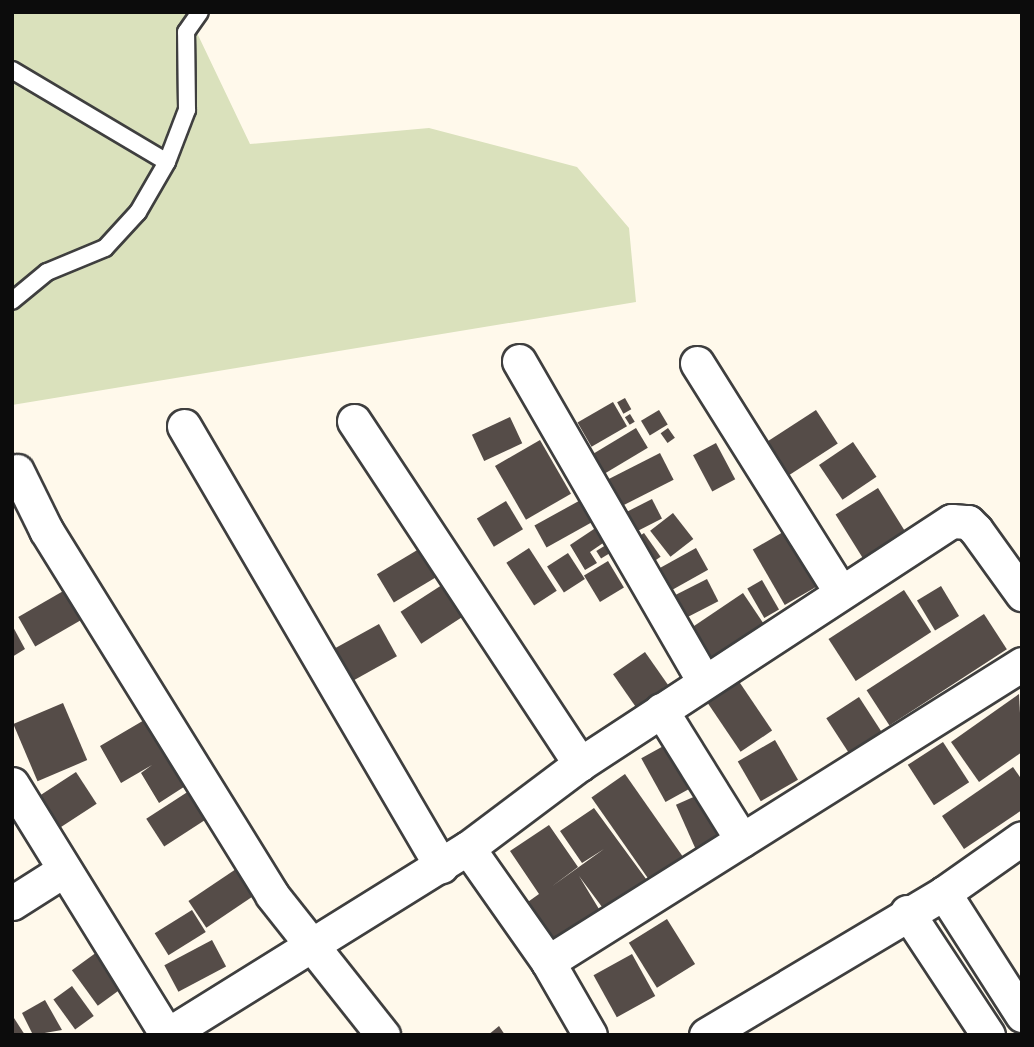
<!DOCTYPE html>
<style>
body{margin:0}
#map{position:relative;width:1034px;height:1047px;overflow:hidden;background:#fff9eb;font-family:Literata,serif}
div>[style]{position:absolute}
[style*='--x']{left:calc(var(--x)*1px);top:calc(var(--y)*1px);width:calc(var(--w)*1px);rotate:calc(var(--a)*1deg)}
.cemetery>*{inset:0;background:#dae1bc}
.building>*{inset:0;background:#554c48;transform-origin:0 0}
.roads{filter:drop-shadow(2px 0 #3f3f3f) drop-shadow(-2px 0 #3f3f3f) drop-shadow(0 2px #3f3f3f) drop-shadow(0 -2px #3f3f3f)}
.service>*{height:16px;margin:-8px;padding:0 8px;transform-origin:8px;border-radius:8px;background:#fff}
.minor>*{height:33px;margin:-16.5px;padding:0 16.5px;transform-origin:16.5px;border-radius:16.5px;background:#fff}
span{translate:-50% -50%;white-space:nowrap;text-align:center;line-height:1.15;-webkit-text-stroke:7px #fff;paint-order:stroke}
.frame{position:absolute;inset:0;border:14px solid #0c0c0c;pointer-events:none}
</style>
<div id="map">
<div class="cemetery">
<i style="clip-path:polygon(12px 12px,187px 12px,250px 144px,429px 128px,577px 167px,629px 228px,636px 302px,12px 405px)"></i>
</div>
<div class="building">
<i style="left:625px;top:398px;width:13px;height:9px;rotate:61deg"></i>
<i style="left:613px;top:402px;width:28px;height:41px;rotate:60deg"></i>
<i style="left:659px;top:410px;width:17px;height:21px;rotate:59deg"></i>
<i style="left:816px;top:410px;width:40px;height:66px;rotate:57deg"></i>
<i style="left:630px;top:414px;width:9px;height:6px;rotate:58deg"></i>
<i style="left:510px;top:417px;width:29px;height:42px;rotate:65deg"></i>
<i style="left:636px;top:428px;width:23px;height:59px;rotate:59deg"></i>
<i style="left:668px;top:428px;width:12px;height:9px;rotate:55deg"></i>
<i style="left:540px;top:440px;width:62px;height:52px;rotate:60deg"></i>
<i style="left:853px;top:442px;width:42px;height:41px;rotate:56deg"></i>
<i style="left:716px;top:443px;width:41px;height:26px;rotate:62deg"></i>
<i style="left:660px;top:453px;width:30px;height:63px;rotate:63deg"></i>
<i style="left:878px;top:488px;width:61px;height:50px;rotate:58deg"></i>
<i style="left:586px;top:497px;width:25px;height:59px;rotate:61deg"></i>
<i style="left:652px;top:499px;width:22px;height:34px;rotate:63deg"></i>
<i style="left:506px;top:501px;width:33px;height:34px;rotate:59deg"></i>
<i style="left:673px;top:513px;width:33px;height:29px;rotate:52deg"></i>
<i style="clip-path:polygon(597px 527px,606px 541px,590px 552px,597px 563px,585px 570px,570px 545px)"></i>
<i style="left:790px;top:528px;width:64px;height:43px;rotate:60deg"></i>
<i style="left:644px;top:533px;width:29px;height:15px;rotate:55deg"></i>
<i style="left:609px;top:543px;width:9px;height:15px;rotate:58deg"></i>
<i style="left:424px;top:546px;width:33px;height:55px;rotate:59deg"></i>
<i style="left:529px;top:548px;width:51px;height:27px;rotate:57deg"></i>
<i style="left:696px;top:548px;width:25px;height:48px;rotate:61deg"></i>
<i style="left:568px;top:553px;width:31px;height:25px;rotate:57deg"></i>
<i style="left:608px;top:561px;width:31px;height:28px;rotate:59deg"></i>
<i style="left:707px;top:579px;width:25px;height:41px;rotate:63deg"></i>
<i style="left:762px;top:580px;width:34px;height:17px;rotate:60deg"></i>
<i style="left:445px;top:583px;width:38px;height:53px;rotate:57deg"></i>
<i style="left:941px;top:586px;width:35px;height:28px;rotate:59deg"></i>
<i style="left:65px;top:590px;width:34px;height:54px;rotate:60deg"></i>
<i style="left:904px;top:590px;width:50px;height:90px;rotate:57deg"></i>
<i style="left:743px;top:593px;width:42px;height:68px;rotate:56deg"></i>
<i style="left:984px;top:614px;width:42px;height:140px;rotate:57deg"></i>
<i style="left:379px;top:624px;width:37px;height:58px;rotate:61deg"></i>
<i style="clip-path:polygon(12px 625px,25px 649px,12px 657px)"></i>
<i style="left:645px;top:652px;width:40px;height:39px;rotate:55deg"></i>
<i style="left:738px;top:680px;width:61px;height:38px;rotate:56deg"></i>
<i style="clip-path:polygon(1019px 694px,1022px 752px,979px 782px,951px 742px)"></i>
<i style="left:859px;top:697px;width:42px;height:39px;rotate:57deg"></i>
<i style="left:63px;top:703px;width:62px;height:54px;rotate:67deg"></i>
<i style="clip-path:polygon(146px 719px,167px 757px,172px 754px,190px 783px,159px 803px,141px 773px,152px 765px,121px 783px,100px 746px)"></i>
<i style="left:678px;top:738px;width:50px;height:42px;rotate:61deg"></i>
<i style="left:775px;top:740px;width:46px;height:43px;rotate:60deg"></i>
<i style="left:943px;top:742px;width:48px;height:42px;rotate:57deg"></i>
<i style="clip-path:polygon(1013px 767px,1022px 780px,1022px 810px,964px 849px,942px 816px)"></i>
<i style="left:76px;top:772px;width:38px;height:43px;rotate:57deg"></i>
<i style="left:625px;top:774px;width:108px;height:41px;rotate:55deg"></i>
<i style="left:189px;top:791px;width:33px;height:51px;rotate:57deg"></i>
<i style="left:707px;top:791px;width:52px;height:34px;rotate:66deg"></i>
<i style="clip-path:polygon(594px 808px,649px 883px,608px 915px,579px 876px,602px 914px,552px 947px,525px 904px,539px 894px,510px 851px,549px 825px,578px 867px,551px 887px,604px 849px,582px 863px,560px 831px)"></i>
<i style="left:239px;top:867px;width:32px;height:61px;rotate:56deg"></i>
<i style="left:192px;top:910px;width:26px;height:44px;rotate:58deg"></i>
<i style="left:667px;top:919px;width:53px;height:45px;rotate:58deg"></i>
<i style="left:212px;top:940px;width:30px;height:54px;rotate:62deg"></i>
<i style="left:97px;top:952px;width:44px;height:31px;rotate:54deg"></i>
<i style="left:632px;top:954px;width:48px;height:44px;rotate:61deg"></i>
<i style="left:72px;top:986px;width:37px;height:23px;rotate:54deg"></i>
<i style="clip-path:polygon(45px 1000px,62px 1030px,33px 1035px,22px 1013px)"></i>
<i style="clip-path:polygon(12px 1015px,25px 1035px,12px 1035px)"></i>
<i style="clip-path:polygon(499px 1026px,505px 1035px,488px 1035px)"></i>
</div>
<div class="roads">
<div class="service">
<i style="--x:12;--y:70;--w:180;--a:30.7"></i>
<i style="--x:167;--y:162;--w:58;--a:120.1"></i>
<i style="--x:138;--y:212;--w:49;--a:132.5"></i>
<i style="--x:105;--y:248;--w:63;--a:157.5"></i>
<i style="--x:47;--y:272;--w:45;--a:140.4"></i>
<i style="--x:167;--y:162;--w:56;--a:-69"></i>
<i style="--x:187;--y:110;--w:78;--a:-90.7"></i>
<i style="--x:186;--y:32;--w:24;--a:-55"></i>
</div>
<div class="minor">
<i style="--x:519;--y:361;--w:370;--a:60"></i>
<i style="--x:697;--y:363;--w:269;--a:57.9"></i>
<i style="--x:354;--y:421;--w:411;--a:56.6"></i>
<i style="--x:184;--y:426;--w:510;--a:59.71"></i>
<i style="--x:17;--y:471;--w:66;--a:63.8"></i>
<i style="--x:46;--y:530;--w:429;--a:58.2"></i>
<i style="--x:272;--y:895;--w:179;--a:51.6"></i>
<i style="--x:661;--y:710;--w:153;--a:58.1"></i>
<i style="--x:12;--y:784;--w:295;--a:58.3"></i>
<i style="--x:468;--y:848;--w:139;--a:54.9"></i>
<i style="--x:548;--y:962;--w:84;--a:60.1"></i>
<i style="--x:944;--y:893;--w:145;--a:57.4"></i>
<i style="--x:12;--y:903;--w:62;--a:-32.4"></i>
<i style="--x:907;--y:912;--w:147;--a:56.6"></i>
<i style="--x:548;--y:962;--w:560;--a:-32.16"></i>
<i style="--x:167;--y:1035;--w:354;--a:-31.9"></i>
<i style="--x:468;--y:848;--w:140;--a:-36.9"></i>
<i style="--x:580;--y:764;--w:444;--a:-33.2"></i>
<i style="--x:952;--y:521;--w:16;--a:4"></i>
<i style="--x:968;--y:522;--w:11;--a:45"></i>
<i style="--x:976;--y:530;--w:79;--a:54.3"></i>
<i style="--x:706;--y:1035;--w:277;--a:-30.8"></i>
<i style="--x:944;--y:893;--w:95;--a:-35.2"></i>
</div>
</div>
<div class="frame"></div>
</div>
